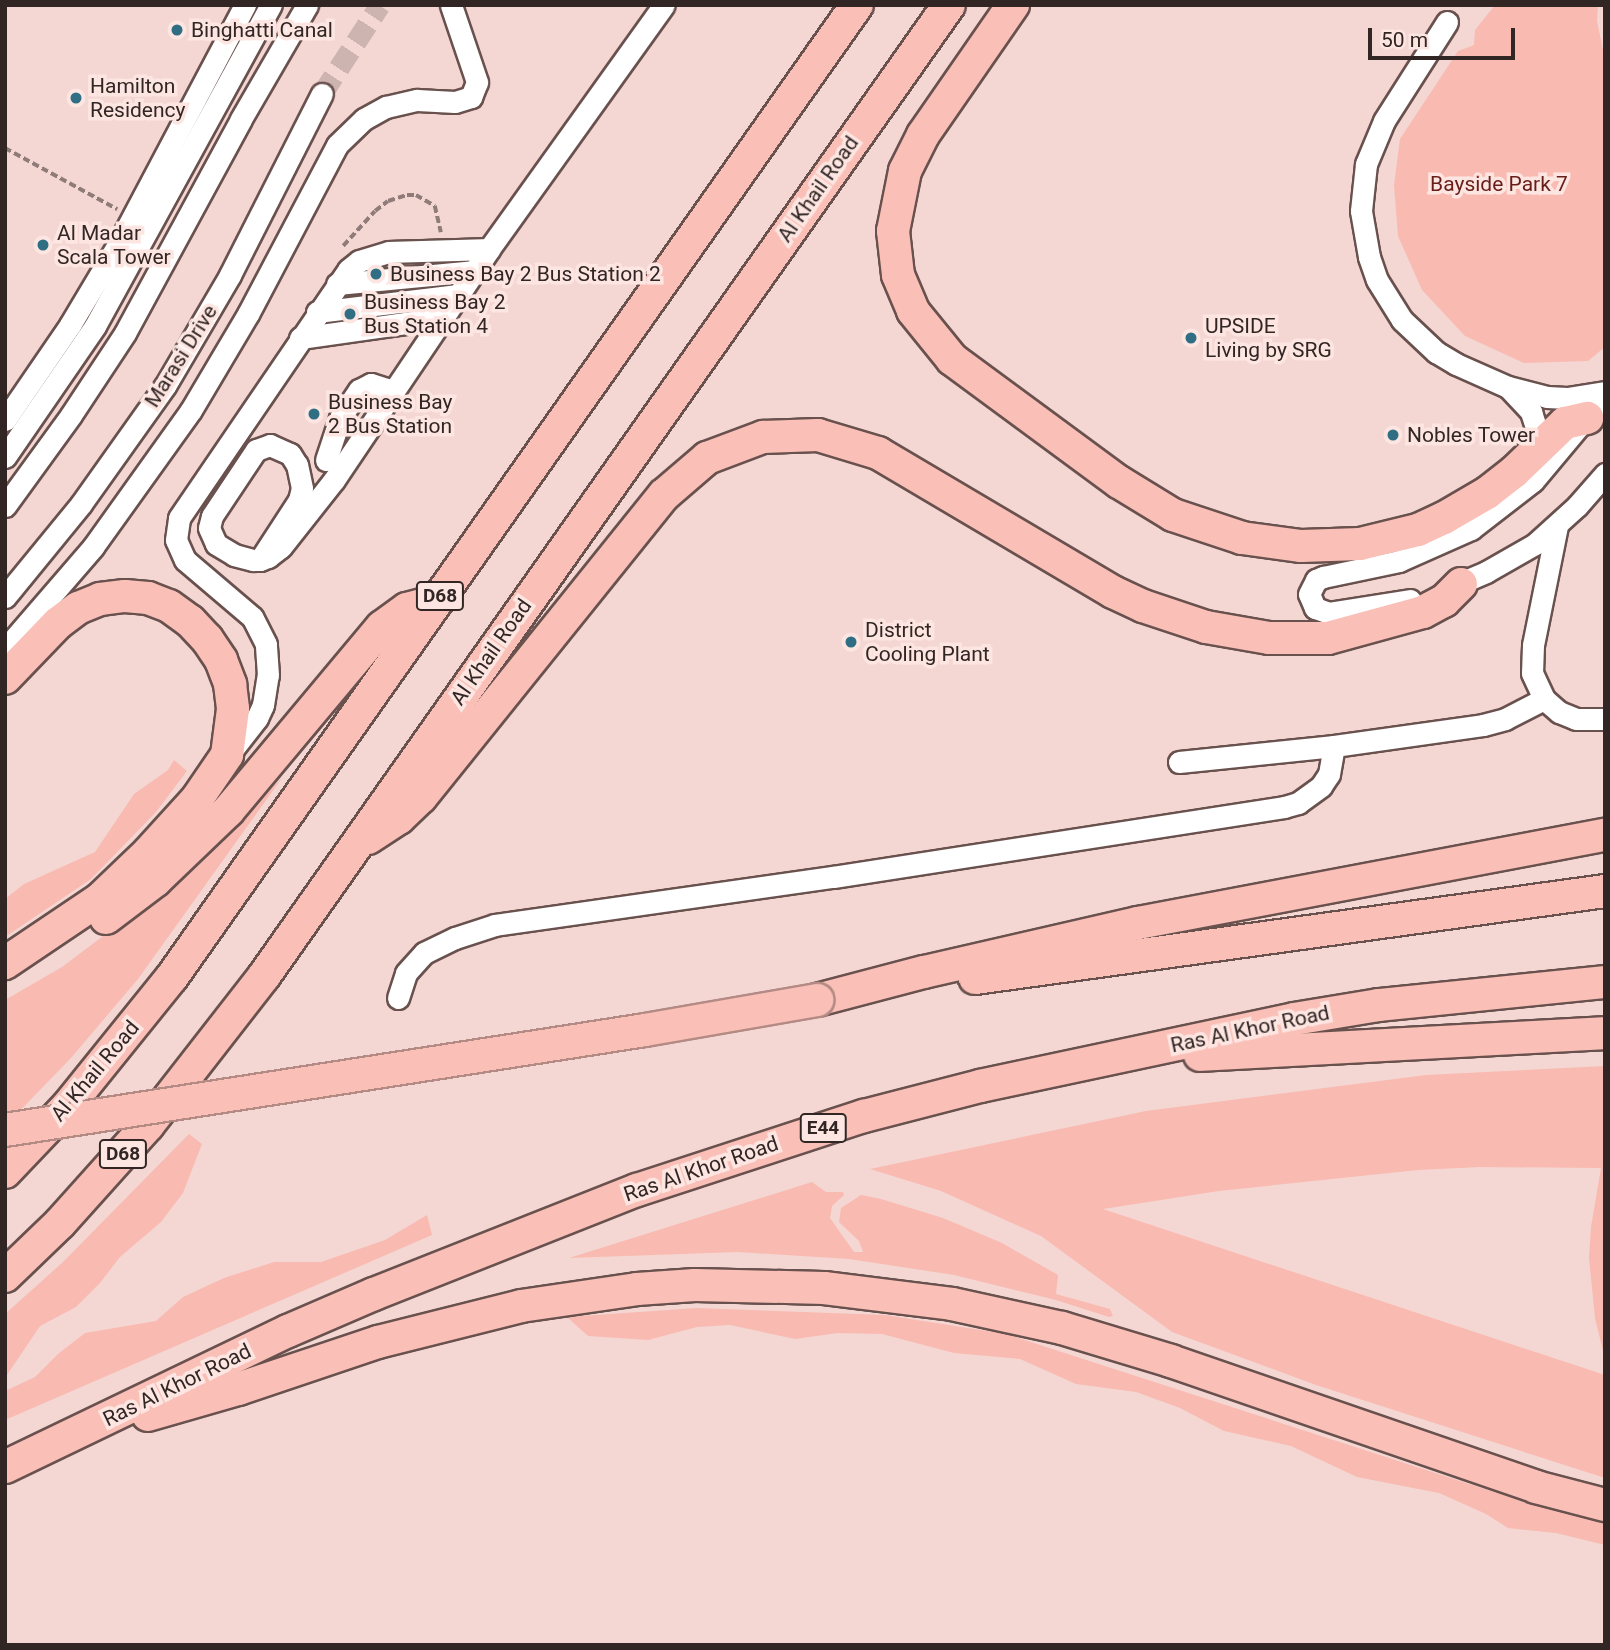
<!DOCTYPE html>
<style>
body{margin:0}
#map{position:relative;width:1610px;height:1650px;overflow:hidden;background:#f4d7d3;font-family:Roboto,sans-serif}
div>[style]{position:absolute}
[style*='--x']{left:calc(var(--x)*1px);top:calc(var(--y)*1px);width:calc(var(--w)*1px);rotate:calc(var(--a)*1deg)}
.green>*{inset:0;background:#f9bab1}
.minor-tunnel>*{height:21px;margin-top:-10.5px;transform-origin:0;background:repeating-linear-gradient(90deg,#cdb4b0 0 21px,transparent 0 31px)}
.path>*{height:3.5px;margin-top:-1.75px;transform-origin:0;background:repeating-linear-gradient(90deg,#8f7c79 0 7px,transparent 0 10.5px)}
.roads{filter:drop-shadow(2px 0 #69514e) drop-shadow(-2px 0 #69514e) drop-shadow(0 2px #69514e) drop-shadow(0 -2px #69514e)}
.minor>*{height:21px;margin:-10.5px;padding:0 10.5px;transform-origin:10.5px;border-radius:10.5px;background:#fff}
.highway>*{height:32px;margin:-16px;padding:0 16px;transform-origin:16px;border-radius:16px;background:#fac0b8}
.bridges{filter:drop-shadow(2px 0 #b48a84) drop-shadow(-2px 0 #b48a84) drop-shadow(0 2px #b48a84) drop-shadow(0 -2px #b48a84)}
.highway-bridge>*{height:32px;margin:-16px;padding:0 16px;transform-origin:16px;border-radius:16px;background:#fac0b8}
.dots>*{width:19px;height:19px;translate:-50% -50%;box-sizing:border-box;border:4px solid #fde6e2;border-radius:50%}
span{translate:-50% -50%;white-space:nowrap;text-align:center;line-height:1.15;-webkit-text-stroke:7px #fde6e2;paint-order:stroke}
.shield-label span{padding:2px 5px;background:#fde6e2;border:2px solid;border-radius:5px;-webkit-text-stroke-width:0}
.shield-label{font-size:19px;color:#312624;font-weight:700}
.poi-label{font-size:21px;color:#312624}
.left{translate:0 -50%;text-align:left}
.park-label{font-size:21px;color:#681d18}
.street-label{font-size:21px;color:#312624}
.frame{position:absolute;inset:0;border:7px solid #312624;pointer-events:none}
.scale{position:absolute;left:1368px;top:28px;width:147px;height:32px;box-sizing:border-box;border:4px solid #312624;border-top:0;padding-left:9px;font-size:21px;line-height:24px;white-space:nowrap;color:#312624;-webkit-text-stroke:5px #fde6e2;paint-order:stroke}
</style>
<div id="map">
<div class="green">
<i style="clip-path:polygon(1495px 5px,1598px 5px,1597px 21px,1605px 60px,1605px 347px,1588px 361px,1524px 363px,1465px 336px,1422px 290px,1398px 236px,1394px 185px,1400px 139px,1458px 51px,1474px 45px,1475px 30px)"></i>
<i style="clip-path:polygon(174px 760px,187px 771px,156px 812px,91px 879px,5px 937px,5px 899px,24px 884px,95px 852px,134px 794px,168px 770px)"></i>
<i style="clip-path:polygon(282px 778px,138px 979px,71px 1058px,5px 1126px,5px 1000px,62px 967px,143px 906px,214px 844px)"></i>
<i style="clip-path:polygon(1605px 1066px,1605px 1359px,1595px 1318px,1589px 1258px,1591px 1227px,1601px 1168px,1480px 1167px,1418px 1170px,1219px 1191px,1103px 1209px,1605px 1375px,1605px 1478px,1316px 1385px,1172px 1332px,1041px 1236px,941px 1191px,870px 1169px,1146px 1111px,1426px 1075px)"></i>
<i style="clip-path:polygon(189px 1134px,202px 1144px,183px 1193px,161px 1222px,120px 1257px,100px 1283px,76px 1307px,40px 1326px,5px 1378px,5px 1314px,63px 1262px)"></i>
<i style="clip-path:polygon(812px 1182px,826px 1192px,843px 1192px,844px 1195px,832px 1206px,830px 1218px,854px 1252px,863px 1252px,859px 1241px,839px 1222px,841px 1208px,861px 1195px,881px 1199px,943px 1218px,1002px 1243px,1058px 1275px,1056px 1294px,1110px 1309px,1113px 1316px,1109px 1317px,1056px 1300px,954px 1275px,849px 1259px,738px 1252px,569px 1258px)"></i>
<i style="clip-path:polygon(427px 1215px,432px 1235px,5px 1420px,5px 1391px,35px 1377px,58px 1354px,85px 1333px,156px 1321px,183px 1297px,224px 1278px,274px 1262px,321px 1262px,385px 1240px)"></i>
<i style="clip-path:polygon(696px 1308px,885px 1315px,1006px 1334px,1494px 1492px,1605px 1523px,1605px 1545px,1556px 1533px,1508px 1528px,1486px 1514px,1439px 1493px,1357px 1477px,1291px 1446px,1224px 1431px,1180px 1408px,1136px 1392px,1076px 1384px,1020px 1359px,954px 1353px,882px 1334px,838px 1333px,795px 1339px,730px 1325px,697px 1327px,648px 1340px,588px 1336px,567px 1317px)"></i>
</div>
<div class="minor-tunnel">
<i style="--x:322;--y:94;--w:106;--a:-56.9"></i>
</div>
<div class="path">
<i style="--x:5;--y:148;--w:128;--a:28.6"></i>
<i style="--x:343;--y:246;--w:47;--a:-47.6"></i>
<i style="--x:375;--y:211;--w:16;--a:-38"></i>
<i style="--x:388;--y:201;--w:20;--a:-18"></i>
<i style="--x:407;--y:195;--w:9;--a:0"></i>
<i style="--x:416;--y:195;--w:22;--a:30"></i>
<i style="--x:435;--y:206;--w:27;--a:77"></i>
</div>
<div class="roads">
<div class="minor">
<i style="--x:1447;--y:22;--w:117;--a:122.5"></i>
<i style="--x:1384;--y:121;--w:47;--a:112.7"></i>
<i style="--x:1366;--y:164;--w:47;--a:96.1"></i>
<i style="--x:1361;--y:211;--w:47;--a:80.1"></i>
<i style="--x:1369;--y:257;--w:24;--a:71"></i>
<i style="--x:1377;--y:280;--w:47;--a:58"></i>
<i style="--x:1402;--y:320;--w:47;--a:43.3"></i>
<i style="--x:1436;--y:352;--w:23;--a:31"></i>
<i style="--x:1456;--y:364;--w:57;--a:23.9"></i>
<i style="--x:1508;--y:387;--w:40;--a:14.4"></i>
<i style="--x:1547;--y:397;--w:20;--a:3"></i>
<i style="--x:1567;--y:398;--w:38;--a:-9"></i>
<i style="--x:337;--y:284;--w:139;--a:-5.4"></i>
<i style="--x:317;--y:312;--w:142;--a:-6.9"></i>
<i style="--x:300;--y:338;--w:142;--a:-8.1"></i>
<i style="--x:1509;--y:388;--w:33;--a:47"></i>
<i style="--x:1531;--y:412;--w:35;--a:72"></i>
<i style="--x:5;--y:420;--w:115;--a:-55.6"></i>
<i style="--x:70;--y:325;--w:98;--a:-59.2"></i>
<i style="--x:120;--y:241;--w:267;--a:-62.1"></i>
<i style="--x:5;--y:457;--w:159;--a:-55.5"></i>
<i style="--x:95;--y:326;--w:366;--a:-61.3"></i>
<i style="--x:326;--y:460;--w:44;--a:-71.6"></i>
<i style="--x:340;--y:418;--w:34;--a:-56"></i>
<i style="--x:359;--y:390;--w:13;--a:-27"></i>
<i style="--x:371;--y:384;--w:23;--a:18"></i>
<i style="--x:5;--y:506;--w:112;--a:-54"></i>
<i style="--x:71;--y:415;--w:98;--a:-56.6"></i>
<i style="--x:125;--y:333;--w:243;--a:-61.5"></i>
<i style="--x:241;--y:119;--w:132;--a:-59.9"></i>
<i style="--x:1557;--y:526;--w:121;--a:101.4"></i>
<i style="--x:1533;--y:645;--w:28;--a:92"></i>
<i style="--x:1532;--y:673;--w:29;--a:65"></i>
<i style="--x:1544;--y:699;--w:20;--a:41"></i>
<i style="--x:1559;--y:712;--w:18;--a:22"></i>
<i style="--x:1576;--y:719;--w:29;--a:0"></i>
<i style="--x:260;--y:560;--w:72;--a:-57"></i>
<i style="--x:299;--y:500;--w:12;--a:-76"></i>
<i style="--x:302;--y:488;--w:24;--a:-102"></i>
<i style="--x:297;--y:465;--w:13;--a:-122"></i>
<i style="--x:290;--y:454;--w:22;--a:-156"></i>
<i style="--x:270;--y:445;--w:15;--a:160"></i>
<i style="--x:256;--y:450;--w:79;--a:123.7"></i>
<i style="--x:212;--y:516;--w:12;--a:104"></i>
<i style="--x:209;--y:528;--w:17;--a:66"></i>
<i style="--x:216;--y:544;--w:21;--a:31"></i>
<i style="--x:234;--y:555;--w:20;--a:15"></i>
<i style="--x:253;--y:560;--w:7;--a:0"></i>
<i style="--x:260;--y:560;--w:9;--a:-21"></i>
<i style="--x:268;--y:557;--w:16;--a:-38"></i>
<i style="--x:281;--y:547;--w:85;--a:-51.7"></i>
<i style="--x:334;--y:480;--w:278;--a:-56.1"></i>
<i style="--x:489;--y:249;--w:300;--a:-54.4"></i>
<i style="--x:1451;--y:587;--w:38;--a:-23"></i>
<i style="--x:1486;--y:572;--w:56;--a:-29.7"></i>
<i style="--x:1535;--y:544;--w:57;--a:-42.1"></i>
<i style="--x:1577;--y:506;--w:43;--a:-48.8"></i>
<i style="--x:5;--y:597;--w:120;--a:-50.7"></i>
<i style="--x:81;--y:504;--w:145;--a:-54.6"></i>
<i style="--x:165;--y:386;--w:129;--a:-59.6"></i>
<i style="--x:230;--y:275;--w:203;--a:-63.1"></i>
<i style="--x:1410;--y:600;--w:82;--a:170.9"></i>
<i style="--x:1329;--y:613;--w:15;--a:-160"></i>
<i style="--x:1315;--y:608;--w:15;--a:-113"></i>
<i style="--x:1309;--y:594;--w:16;--a:-63"></i>
<i style="--x:1316;--y:580;--w:8;--a:-23"></i>
<i style="--x:1323;--y:577;--w:78;--a:-11.9"></i>
<i style="--x:1399;--y:561;--w:79;--a:-24"></i>
<i style="--x:1471;--y:529;--w:78;--a:-37.7"></i>
<i style="--x:1533;--y:481;--w:112;--a:-50.1"></i>
<i style="--x:5;--y:649;--w:135;--a:-49.2"></i>
<i style="--x:93;--y:547;--w:168;--a:-54.4"></i>
<i style="--x:191;--y:410;--w:112;--a:-59.3"></i>
<i style="--x:248;--y:314;--w:191;--a:-62.2"></i>
<i style="--x:337;--y:145;--w:37;--a:-44"></i>
<i style="--x:364;--y:119;--w:25;--a:-29"></i>
<i style="--x:386;--y:107;--w:32;--a:-13"></i>
<i style="--x:417;--y:100;--w:38;--a:3"></i>
<i style="--x:455;--y:102;--w:17;--a:-17"></i>
<i style="--x:471;--y:97;--w:16;--a:-68"></i>
<i style="--x:477;--y:82;--w:81;--a:-108.7"></i>
<i style="--x:229;--y:754;--w:46;--a:-52.1"></i>
<i style="--x:257;--y:718;--w:14;--a:-65"></i>
<i style="--x:263;--y:705;--w:30;--a:-81"></i>
<i style="--x:268;--y:675;--w:31;--a:-94"></i>
<i style="--x:266;--y:644;--w:30;--a:-117"></i>
<i style="--x:252;--y:617;--w:88;--a:-139.6"></i>
<i style="--x:185;--y:560;--w:22;--a:-114"></i>
<i style="--x:176;--y:540;--w:22;--a:-82"></i>
<i style="--x:179;--y:518;--w:300;--a:-55.7"></i>
<i style="--x:348;--y:270;--w:14;--a:-39"></i>
<i style="--x:359;--y:261;--w:31;--a:-17"></i>
<i style="--x:389;--y:252;--w:100;--a:-1.7"></i>
<i style="--x:1179;--y:762;--w:156;--a:-5.9"></i>
<i style="--x:1334;--y:746;--w:150;--a:-8"></i>
<i style="--x:1483;--y:725;--w:23;--a:-15"></i>
<i style="--x:1505;--y:719;--w:44;--a:-27.1"></i>
<i style="--x:398;--y:998;--w:26;--a:-72"></i>
<i style="--x:406;--y:973;--w:27;--a:-48"></i>
<i style="--x:424;--y:953;--w:34;--a:-26"></i>
<i style="--x:455;--y:938;--w:42;--a:-18"></i>
<i style="--x:495;--y:925;--w:341;--a:-8.1"></i>
<i style="--x:833;--y:877;--w:456;--a:-8.8"></i>
<i style="--x:1284;--y:807;--w:15;--a:-16"></i>
<i style="--x:1298;--y:803;--w:29;--a:-36"></i>
<i style="--x:1321;--y:786;--w:14;--a:-56"></i>
<i style="--x:1329;--y:774;--w:28;--a:-80"></i>
</div>
<div class="highway">
<i style="--x:1013;--y:5;--w:158;--a:124.7"></i>
<i style="--x:923;--y:135;--w:40;--a:116.6"></i>
<i style="--x:905;--y:171;--w:61;--a:101.3"></i>
<i style="--x:893;--y:231;--w:44;--a:83.5"></i>
<i style="--x:898;--y:275;--w:39;--a:67"></i>
<i style="--x:913;--y:311;--w:62;--a:50.9"></i>
<i style="--x:952;--y:359;--w:207;--a:36.4"></i>
<i style="--x:1119;--y:482;--w:63;--a:31.4"></i>
<i style="--x:1173;--y:515;--w:73;--a:18.4"></i>
<i style="--x:1242;--y:538;--w:60;--a:7.7"></i>
<i style="--x:1301;--y:546;--w:59;--a:-1.9"></i>
<i style="--x:1360;--y:544;--w:60;--a:-13.6"></i>
<i style="--x:1418;--y:530;--w:29;--a:-25"></i>
<i style="--x:1444;--y:518;--w:50;--a:-30.2"></i>
<i style="--x:1487;--y:493;--w:34;--a:-38"></i>
<i style="--x:1514;--y:472;--w:71;--a:-43.9"></i>
<i style="--x:1565;--y:423;--w:23;--a:-13"></i>
<i style="--x:5;--y:678;--w:76;--a:-46.1"></i>
<i style="--x:58;--y:623;--w:25;--a:-37"></i>
<i style="--x:78;--y:608;--w:24;--a:-22"></i>
<i style="--x:100;--y:599;--w:25;--a:-7"></i>
<i style="--x:125;--y:596;--w:23;--a:5"></i>
<i style="--x:148;--y:598;--w:22;--a:21"></i>
<i style="--x:169;--y:606;--w:26;--a:36"></i>
<i style="--x:190;--y:621;--w:25;--a:47"></i>
<i style="--x:207;--y:639;--w:25;--a:56"></i>
<i style="--x:221;--y:660;--w:26;--a:69"></i>
<i style="--x:230;--y:684;--w:25;--a:83"></i>
<i style="--x:233;--y:709;--w:46;--a:97.4"></i>
<i style="--x:227;--y:755;--w:53;--a:124.3"></i>
<i style="--x:197;--y:799;--w:72;--a:132.2"></i>
<i style="--x:149;--y:852;--w:68;--a:136.2"></i>
<i style="--x:100;--y:899;--w:115;--a:146"></i>
<i style="--x:368;--y:838;--w:37;--a:-33"></i>
<i style="--x:399;--y:818;--w:30;--a:-44"></i>
<i style="--x:421;--y:797;--w:388;--a:-51.2"></i>
<i style="--x:664;--y:495;--w:57;--a:-40.7"></i>
<i style="--x:707;--y:458;--w:60;--a:-20.6"></i>
<i style="--x:763;--y:437;--w:55;--a:-2.1"></i>
<i style="--x:818;--y:435;--w:63;--a:16.7"></i>
<i style="--x:878;--y:453;--w:273;--a:30.6"></i>
<i style="--x:1113;--y:592;--w:33;--a:25"></i>
<i style="--x:1143;--y:606;--w:66;--a:18.4"></i>
<i style="--x:1206;--y:627;--w:64;--a:9.9"></i>
<i style="--x:1269;--y:638;--w:59;--a:0"></i>
<i style="--x:1328;--y:638;--w:98;--a:-15.3"></i>
<i style="--x:1423;--y:612;--w:24;--a:-28"></i>
<i style="--x:1444;--y:601;--w:24;--a:-45"></i>
<i style="--x:106;--y:918;--w:63;--a:-37.2"></i>
<i style="--x:156;--y:880;--w:100;--a:-43.8"></i>
<i style="--x:228;--y:811;--w:240;--a:-50.1"></i>
<i style="--x:382;--y:627;--w:31;--a:-36"></i>
<i style="--x:407;--y:609;--w:31;--a:-15"></i>
<i style="--x:975;--y:978;--w:636;--a:-7.86"></i>
<i style="--x:817;--y:1000;--w:111;--a:-14.7"></i>
<i style="--x:924;--y:972;--w:220;--a:-12.9"></i>
<i style="--x:1138;--y:923;--w:475;--a:-10.7"></i>
<i style="--x:1200;--y:1055;--w:406;--a:-3.1"></i>
<i style="--x:5;--y:1172;--w:90;--a:-46.4"></i>
<i style="--x:67;--y:1107;--w:167;--a:-51.1"></i>
<i style="--x:172;--y:977;--w:1189;--a:-54.83"></i>
<i style="--x:5;--y:1276;--w:76;--a:-43.9"></i>
<i style="--x:60;--y:1223;--w:132;--a:-48.1"></i>
<i style="--x:148;--y:1125;--w:189;--a:-52.1"></i>
<i style="--x:264;--y:976;--w:1188;--a:-54.8"></i>
<i style="--x:148;--y:1415;--w:94;--a:-16.1"></i>
<i style="--x:238;--y:1389;--w:148;--a:-18.6"></i>
<i style="--x:378;--y:1342;--w:147;--a:-14.1"></i>
<i style="--x:521;--y:1306;--w:117;--a:-8.3"></i>
<i style="--x:637;--y:1289;--w:58;--a:-3.9"></i>
<i style="--x:695;--y:1285;--w:129;--a:1.3"></i>
<i style="--x:824;--y:1288;--w:129;--a:7.1"></i>
<i style="--x:952;--y:1304;--w:113;--a:12.3"></i>
<i style="--x:1062;--y:1328;--w:114;--a:16.8"></i>
<i style="--x:1171;--y:1361;--w:386;--a:19"></i>
<i style="--x:1536;--y:1487;--w:71;--a:14.6"></i>
<i style="--x:5;--y:1467;--w:314;--a:-25.7"></i>
<i style="--x:288;--y:1331;--w:94;--a:-23.3"></i>
<i style="--x:374;--y:1294;--w:283;--a:-21.6"></i>
<i style="--x:637;--y:1190;--w:239;--a:-18.1"></i>
<i style="--x:864;--y:1116;--w:120;--a:-14.5"></i>
<i style="--x:980;--y:1086;--w:321;--a:-12"></i>
<i style="--x:1294;--y:1019;--w:86;--a:-9.4"></i>
<i style="--x:1379;--y:1005;--w:227;--a:-5.8"></i>
</div>
</div>
<div class="bridges">
<div class="highway-bridge">
<i style="--x:5;--y:1130;--w:648;--a:-8.88"></i>
<i style="--x:645;--y:1030;--w:175;--a:-9.9"></i>
</div>
</div>
<div class="dots">
<i style="left:177px;top:30px;background:#2f6e83"></i>
<i style="left:76px;top:98px;background:#2f6e83"></i>
<i style="left:43px;top:245px;background:#2f6e83"></i>
<i style="left:376px;top:274px;background:#2f6e83"></i>
<i style="left:350px;top:314px;background:#2f6e83"></i>
<i style="left:1191px;top:338px;background:#2f6e83"></i>
<i style="left:314px;top:414px;background:#2f6e83"></i>
<i style="left:1393px;top:435px;background:#2f6e83"></i>
<i style="left:851px;top:642px;background:#2f6e83"></i>
</div>
<div class="shield-label">
<span style="left:440px;top:596px">D68</span>
<span style="left:823px;top:1128px">E44</span>
<span style="left:123px;top:1154px">D68</span>
</div>
<div class="poi-label">
<span class="left" style="left:191px;top:30px">Binghatti Canal</span>
<span class="left" style="left:90px;top:98px">Hamilton<br>Residency</span>
<span class="left" style="left:57px;top:245px">Al Madar<br>Scala Tower</span>
<span class="left" style="left:390px;top:274px">Business Bay 2 Bus Station 2</span>
<span class="left" style="left:364px;top:314px">Business Bay 2<br>Bus Station 4</span>
<span class="left" style="left:1205px;top:338px">UPSIDE<br>Living by SRG</span>
<span class="left" style="left:328px;top:414px">Business Bay<br>2 Bus Station</span>
<span class="left" style="left:1407px;top:435px">Nobles Tower</span>
<span class="left" style="left:865px;top:642px">District<br>Cooling Plant</span>
</div>
<div class="park-label">
<span style="left:1499px;top:184px">Bayside Park 7</span>
</div>
<div class="street-label">
<span style="left:818px;top:189px;rotate:-55deg">Al Khail Road</span>
<span style="left:181px;top:356px;rotate:-58deg">Marasi Drive</span>
<span style="left:491px;top:652px;rotate:-55deg">Al Khail Road</span>
<span style="left:1250px;top:1029px;rotate:-12deg">Ras Al Khor Road</span>
<span style="left:95px;top:1071px;rotate:-50deg">Al Khail Road</span>
<span style="left:701px;top:1169px;rotate:-19deg">Ras Al Khor Road</span>
<span style="left:177px;top:1385px;rotate:-26deg">Ras Al Khor Road</span>
</div>
<div class="frame"></div>
<div class="scale">50 m</div>
</div>
